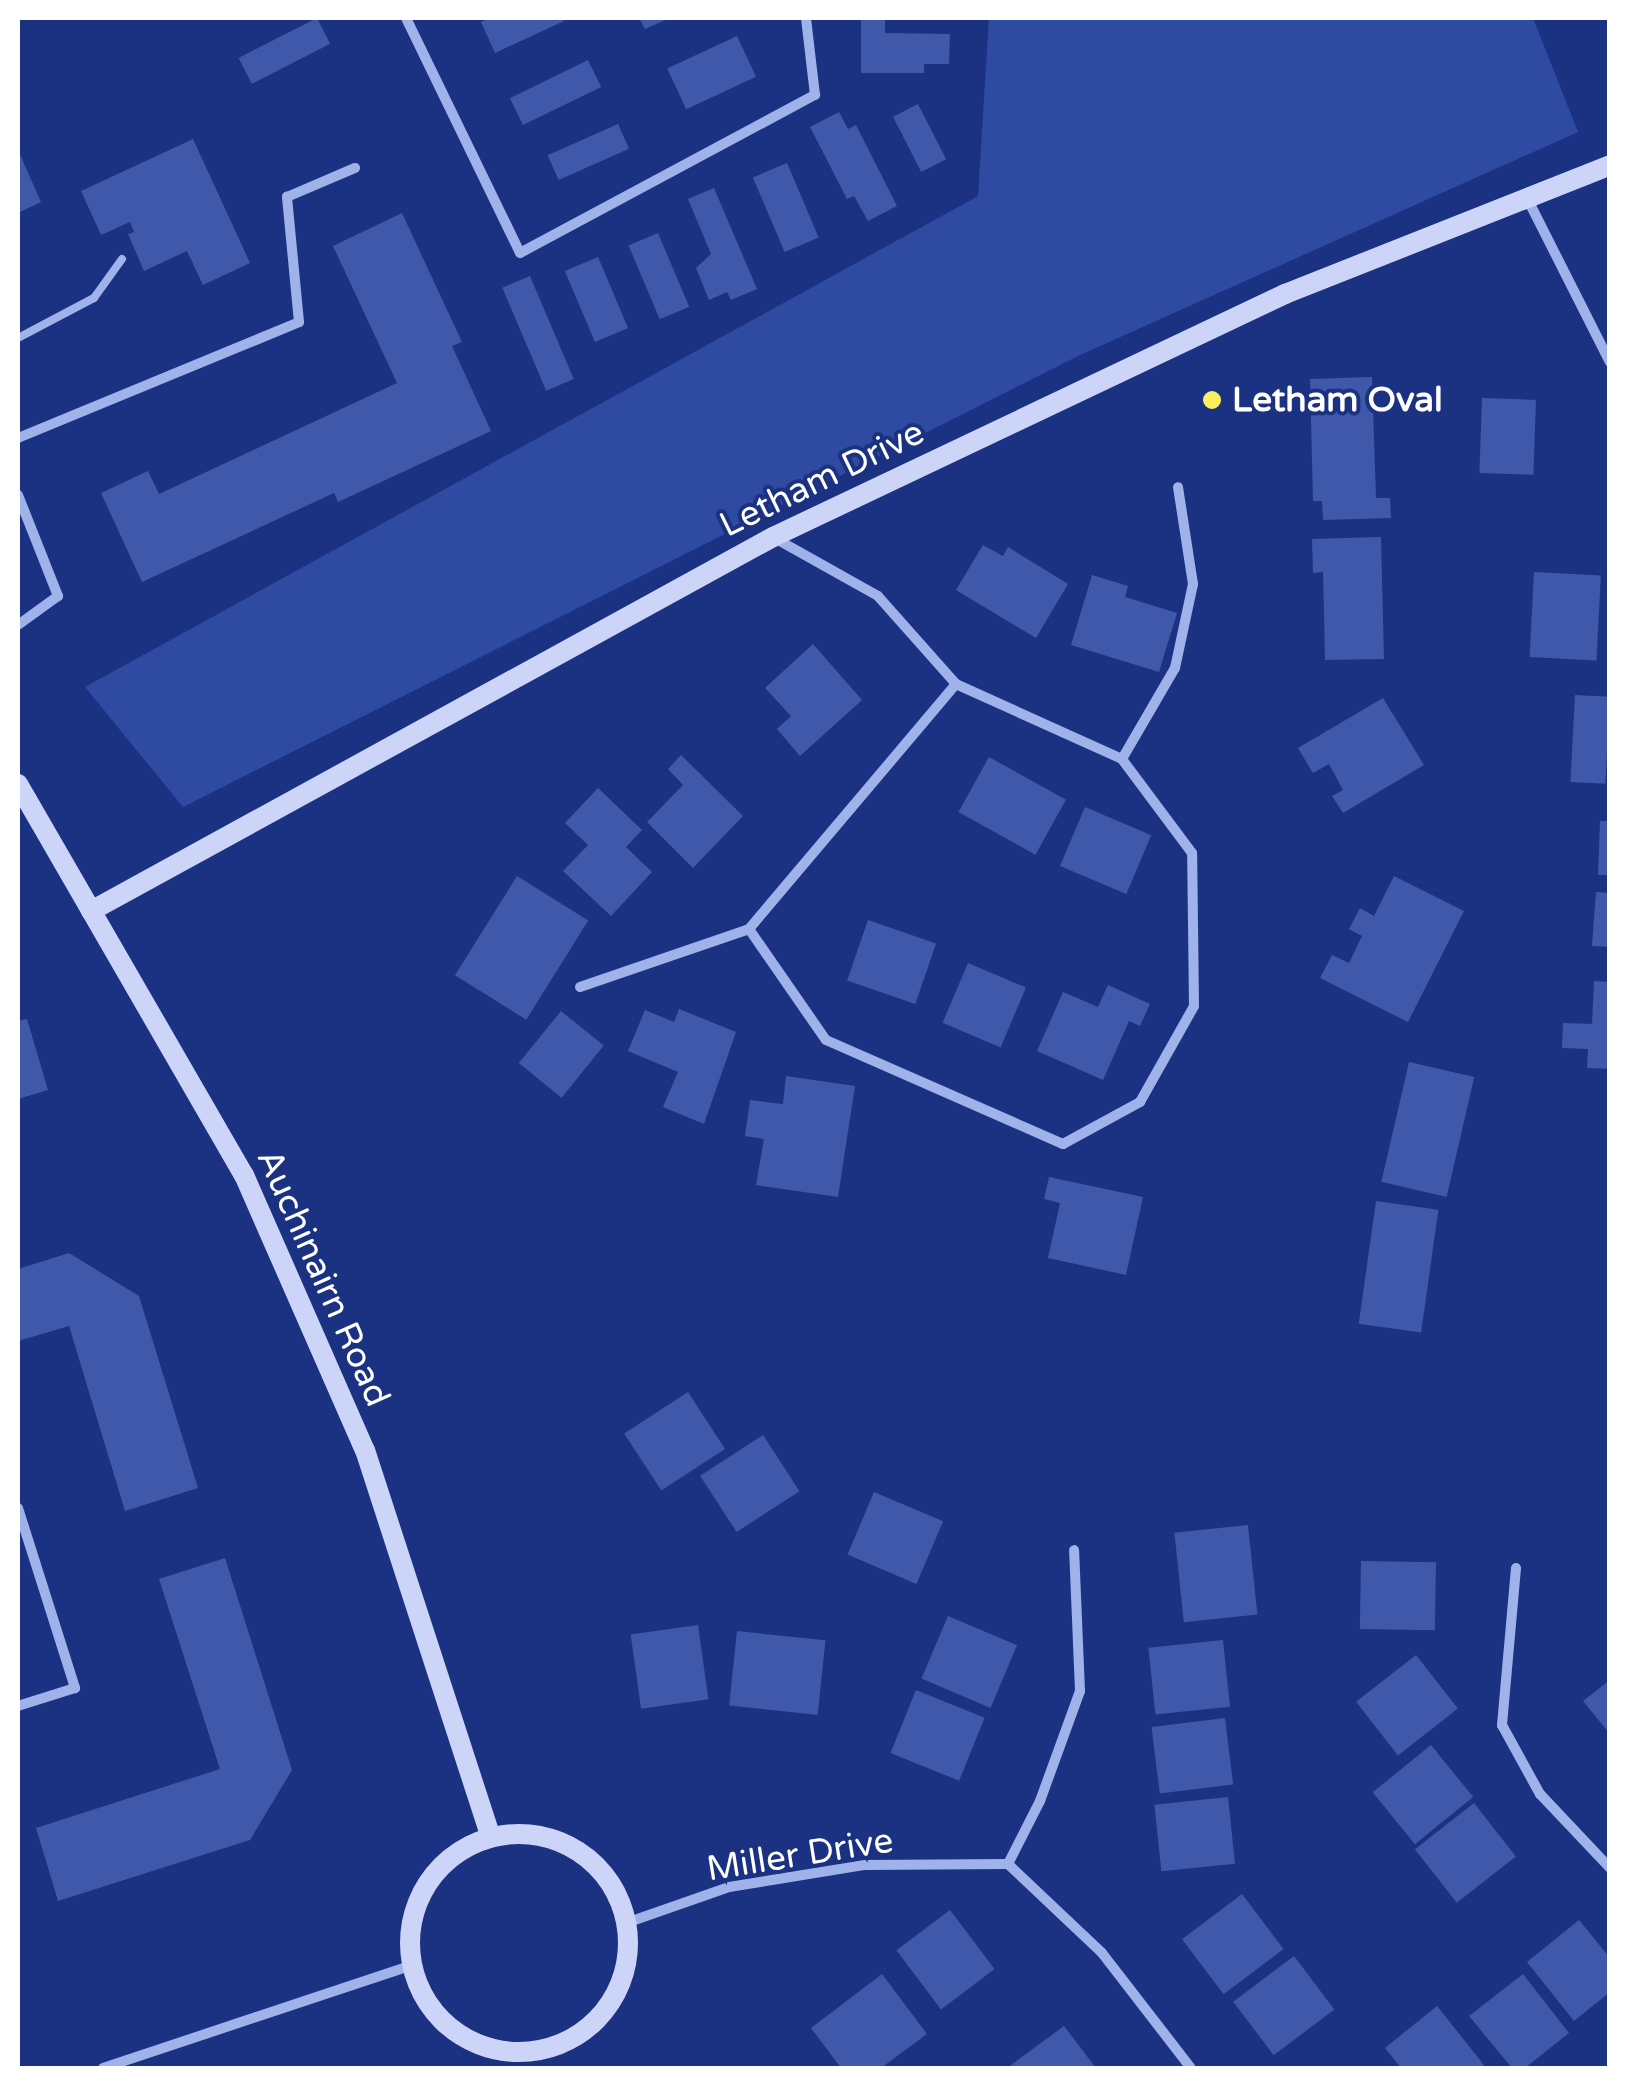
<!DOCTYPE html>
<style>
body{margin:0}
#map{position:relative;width:1627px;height:2086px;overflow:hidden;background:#1b3282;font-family:"Varela Round",sans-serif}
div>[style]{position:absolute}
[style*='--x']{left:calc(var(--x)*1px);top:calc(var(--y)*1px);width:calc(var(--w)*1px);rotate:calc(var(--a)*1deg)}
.green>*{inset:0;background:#2e4aa1}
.building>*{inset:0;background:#3f58aa;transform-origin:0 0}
.lane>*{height:8px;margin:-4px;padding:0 4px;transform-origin:4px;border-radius:4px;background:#a0b2ea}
.street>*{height:10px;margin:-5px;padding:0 5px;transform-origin:5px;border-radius:5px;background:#a0b2ea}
.secondary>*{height:20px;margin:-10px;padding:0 10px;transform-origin:10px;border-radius:10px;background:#ccd5f8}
.secondary>.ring{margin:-10px;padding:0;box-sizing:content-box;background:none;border:20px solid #ccd5f8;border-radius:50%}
.dots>*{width:28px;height:28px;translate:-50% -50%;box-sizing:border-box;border:5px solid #1b3282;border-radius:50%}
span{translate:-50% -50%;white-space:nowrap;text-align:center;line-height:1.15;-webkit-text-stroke:8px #1b3282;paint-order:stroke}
.poi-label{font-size:35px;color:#fff;font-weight:700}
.left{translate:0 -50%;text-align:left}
.street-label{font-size:35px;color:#fff}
.frame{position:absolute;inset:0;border:20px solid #fff;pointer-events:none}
</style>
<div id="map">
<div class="green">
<i style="clip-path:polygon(989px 18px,1533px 18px,1578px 132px,1078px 356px,183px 807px,85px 687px,978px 196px)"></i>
</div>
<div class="building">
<i style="left:317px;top:18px;width:29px;height:88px;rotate:63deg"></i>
<i style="clip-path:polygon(490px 18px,562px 18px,564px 21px,495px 53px,481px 22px)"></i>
<i style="clip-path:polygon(639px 18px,670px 18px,645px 29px)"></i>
<i style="clip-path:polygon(861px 18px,885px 18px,885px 33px,950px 34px,949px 64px,924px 64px,924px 73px,861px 73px)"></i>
<i style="left:737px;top:36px;width:45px;height:77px;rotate:65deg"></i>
<i style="left:588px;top:60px;width:30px;height:87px;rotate:64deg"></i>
<i style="left:918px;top:104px;width:62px;height:28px;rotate:63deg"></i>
<i style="clip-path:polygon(839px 112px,848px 129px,856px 125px,897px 206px,868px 221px,854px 196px,847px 199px,810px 127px)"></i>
<i style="left:618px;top:124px;width:27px;height:77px;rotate:66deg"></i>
<i style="clip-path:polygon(193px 139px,250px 263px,203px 285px,187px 251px,144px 271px,128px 234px,134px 232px,130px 222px,101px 235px,81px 191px)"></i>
<i style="clip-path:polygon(18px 150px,41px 202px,18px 213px)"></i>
<i style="left:787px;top:163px;width:81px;height:37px;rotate:67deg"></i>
<i style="clip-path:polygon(714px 188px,757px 289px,731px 300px,727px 292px,709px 300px,696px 268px,711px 254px,688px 199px)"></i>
<i style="clip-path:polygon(402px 213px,462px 342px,452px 346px,491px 431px,338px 502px,334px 493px,142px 582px,101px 493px,148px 471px,159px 494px,397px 383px,333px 246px)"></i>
<i style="left:658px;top:233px;width:80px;height:32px;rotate:67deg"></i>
<i style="left:598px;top:257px;width:77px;height:36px;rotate:67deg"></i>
<i style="left:530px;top:276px;width:112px;height:30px;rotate:67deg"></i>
<i style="clip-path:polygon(1372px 377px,1376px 498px,1390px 498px,1391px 518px,1323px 520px,1322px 501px,1313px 501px,1310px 379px)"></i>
<i style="left:1482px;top:398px;width:54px;height:75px;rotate:2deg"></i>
<i style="clip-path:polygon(1381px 537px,1384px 659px,1325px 660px,1323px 572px,1313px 573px,1312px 539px)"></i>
<i style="clip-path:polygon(983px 545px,1003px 556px,1008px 547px,1068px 584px,1036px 638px,956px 590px)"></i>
<i style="left:1534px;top:572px;width:67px;height:85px;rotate:3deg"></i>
<i style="clip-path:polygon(1092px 575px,1128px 586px,1125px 597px,1177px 613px,1159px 672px,1071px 645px)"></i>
<i style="clip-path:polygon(813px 644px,862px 700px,800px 756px,777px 729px,791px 716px,765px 688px)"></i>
<i style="left:1575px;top:695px;width:35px;height:87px;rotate:3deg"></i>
<i style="clip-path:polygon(1383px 698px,1424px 765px,1343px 813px,1332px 796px,1343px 790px,1329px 764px,1313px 773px,1298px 748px)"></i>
<i style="clip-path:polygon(681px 755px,743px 816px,693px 868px,647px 822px,683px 785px,668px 769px)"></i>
<i style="left:989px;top:757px;width:88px;height:63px;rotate:29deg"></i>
<i style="clip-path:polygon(598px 788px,642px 830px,626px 847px,652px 872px,611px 916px,563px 871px,588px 845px,565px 823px)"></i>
<i style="left:1085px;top:807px;width:72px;height:64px;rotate:23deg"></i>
<i style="clip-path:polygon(1600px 821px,1610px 821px,1610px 875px,1598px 875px)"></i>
<i style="left:517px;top:876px;width:84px;height:117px;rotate:32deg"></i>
<i style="clip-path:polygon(1394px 876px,1464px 911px,1408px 1022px,1320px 978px,1332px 955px,1349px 963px,1362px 936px,1349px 929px,1360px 908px,1374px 916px)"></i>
<i style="clip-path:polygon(1596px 892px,1610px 893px,1610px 947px,1592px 946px)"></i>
<i style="left:868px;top:920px;width:72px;height:64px;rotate:19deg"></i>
<i style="left:968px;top:963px;width:63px;height:65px;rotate:23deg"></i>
<i style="clip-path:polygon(1594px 981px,1610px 982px,1610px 1069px,1587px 1068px,1588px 1049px,1562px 1048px,1563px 1023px,1592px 1024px)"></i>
<i style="clip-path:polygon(1108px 985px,1150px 1004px,1140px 1026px,1129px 1021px,1103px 1080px,1037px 1051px,1063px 992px,1098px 1007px)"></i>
<i style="clip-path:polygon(679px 1009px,736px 1032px,704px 1124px,663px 1107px,678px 1072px,628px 1051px,645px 1010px,674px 1022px)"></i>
<i style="left:561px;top:1011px;width:55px;height:67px;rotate:39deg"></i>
<i style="clip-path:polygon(27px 1019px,48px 1090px,18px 1099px,18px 1021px)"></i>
<i style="left:1409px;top:1062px;width:67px;height:123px;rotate:13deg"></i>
<i style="clip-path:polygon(786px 1076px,855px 1086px,838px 1197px,756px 1185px,764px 1139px,745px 1136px,750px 1100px,783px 1104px)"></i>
<i style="clip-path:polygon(1049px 1177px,1143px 1197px,1126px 1275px,1048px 1258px,1060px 1203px,1044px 1199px)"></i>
<i style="left:1376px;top:1201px;width:63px;height:124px;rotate:8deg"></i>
<i style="clip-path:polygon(69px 1253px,139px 1296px,198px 1488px,125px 1511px,69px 1326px,18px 1341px,18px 1269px)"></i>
<i style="left:688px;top:1392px;width:68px;height:76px;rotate:57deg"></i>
<i style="left:763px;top:1435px;width:67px;height:75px;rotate:57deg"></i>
<i style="left:874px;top:1492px;width:75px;height:68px;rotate:23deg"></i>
<i style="left:1248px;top:1525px;width:90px;height:74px;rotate:84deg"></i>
<i style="clip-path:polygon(225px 1558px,292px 1770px,250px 1840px,58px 1901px,36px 1828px,220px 1769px,159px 1579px)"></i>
<i style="left:1361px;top:1561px;width:75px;height:68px;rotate:1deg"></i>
<i style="left:948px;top:1616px;width:75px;height:68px;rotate:23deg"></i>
<i style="left:698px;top:1625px;width:75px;height:68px;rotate:82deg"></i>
<i style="left:737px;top:1631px;width:89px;height:75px;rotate:6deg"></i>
<i style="left:1223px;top:1640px;width:67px;height:75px;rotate:84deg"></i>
<i style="left:1416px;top:1655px;width:68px;height:76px;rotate:52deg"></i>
<i style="clip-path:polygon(1610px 1680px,1610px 1734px,1583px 1701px)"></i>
<i style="left:916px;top:1690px;width:74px;height:68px;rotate:22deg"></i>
<i style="left:1225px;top:1718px;width:67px;height:74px;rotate:83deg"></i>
<i style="left:1431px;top:1745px;width:67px;height:75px;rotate:51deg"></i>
<i style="left:1228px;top:1797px;width:67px;height:74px;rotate:84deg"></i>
<i style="left:1474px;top:1803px;width:68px;height:75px;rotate:52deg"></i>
<i style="left:1242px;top:1894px;width:69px;height:75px;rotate:53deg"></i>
<i style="left:950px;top:1910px;width:74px;height:67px;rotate:53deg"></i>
<i style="clip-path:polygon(1579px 1920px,1610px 1958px,1610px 1992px,1574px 2021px,1527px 1962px)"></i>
<i style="left:1294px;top:1956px;width:67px;height:76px;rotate:53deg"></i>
<i style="clip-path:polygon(882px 1974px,927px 2034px,881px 2068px,841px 2068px,811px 2028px)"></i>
<i style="clip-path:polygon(1523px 1974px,1569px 2033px,1525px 2068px,1512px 2068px,1469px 2016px)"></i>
<i style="clip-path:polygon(1437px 2006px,1484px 2065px,1479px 2068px,1401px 2068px,1385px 2048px)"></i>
<i style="clip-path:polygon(1064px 2026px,1096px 2068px,1007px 2068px)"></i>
</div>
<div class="lane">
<i style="--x:18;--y:338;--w:86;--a:-27.8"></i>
<i style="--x:94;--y:298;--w:48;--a:-54.3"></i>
</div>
<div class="street">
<i style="--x:406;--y:18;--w:261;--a:64.1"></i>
<i style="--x:520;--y:253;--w:335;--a:-28.2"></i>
<i style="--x:815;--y:95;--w:78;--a:-96.7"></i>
<i style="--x:1527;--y:198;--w:184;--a:63.2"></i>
<i style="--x:18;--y:438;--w:304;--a:-22.4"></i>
<i style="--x:299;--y:322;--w:126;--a:-95.5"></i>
<i style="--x:287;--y:197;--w:74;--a:-23.1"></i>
<i style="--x:18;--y:495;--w:109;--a:68.4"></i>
<i style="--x:58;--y:596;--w:49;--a:144.1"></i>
<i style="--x:1122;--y:759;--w:105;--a:-59.8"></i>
<i style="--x:1175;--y:668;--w:86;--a:-77.9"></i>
<i style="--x:1193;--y:584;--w:98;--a:-98.8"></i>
<i style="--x:749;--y:929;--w:135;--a:55.3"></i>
<i style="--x:826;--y:1040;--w:259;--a:23.7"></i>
<i style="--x:1063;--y:1144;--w:88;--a:-28.6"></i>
<i style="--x:1140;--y:1102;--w:110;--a:-60.6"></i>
<i style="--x:1194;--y:1006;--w:153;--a:-90.7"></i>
<i style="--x:1192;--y:853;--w:117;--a:-126.7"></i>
<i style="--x:1122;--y:759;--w:182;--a:-155.7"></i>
<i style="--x:956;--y:684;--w:118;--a:-131.6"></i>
<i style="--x:878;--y:596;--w:120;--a:-150.7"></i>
<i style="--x:580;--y:987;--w:179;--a:-18.9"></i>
<i style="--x:749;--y:929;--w:321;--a:-49.8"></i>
<i style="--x:18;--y:1508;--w:189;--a:72.4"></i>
<i style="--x:75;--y:1688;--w:60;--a:162.5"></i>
<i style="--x:1516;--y:1568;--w:158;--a:95.1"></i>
<i style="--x:1502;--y:1725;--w:79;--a:61.2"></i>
<i style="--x:1540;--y:1794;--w:102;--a:46.6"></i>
<i style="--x:1008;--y:1864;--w:71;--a:-63.1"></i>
<i style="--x:1040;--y:1801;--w:117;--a:-70"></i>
<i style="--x:1080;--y:1691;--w:141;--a:-92.4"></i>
<i style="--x:629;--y:1922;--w:106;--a:-19.3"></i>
<i style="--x:729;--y:1887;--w:138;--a:-9.2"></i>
<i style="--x:865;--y:1865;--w:143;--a:-0.4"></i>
<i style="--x:1008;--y:1864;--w:129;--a:43.4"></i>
<i style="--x:1102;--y:1953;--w:145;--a:52.3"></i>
<i style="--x:103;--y:2068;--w:324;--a:-18.4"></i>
</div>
<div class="secondary">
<i style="--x:18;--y:784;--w:452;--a:60"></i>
<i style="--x:244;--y:1175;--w:300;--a:66.3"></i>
<i style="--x:365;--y:1450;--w:405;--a:72"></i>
<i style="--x:91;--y:911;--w:778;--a:-28.74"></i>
<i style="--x:773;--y:537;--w:567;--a:-25.39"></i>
<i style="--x:1285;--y:294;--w:350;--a:-21.6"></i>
<i class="ring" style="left:410px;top:1834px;width:198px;height:198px"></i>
</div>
<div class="dots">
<i style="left:1212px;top:400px;background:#fcef5d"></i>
</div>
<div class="poi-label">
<span class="left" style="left:1232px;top:400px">Letham Oval</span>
</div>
<div class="street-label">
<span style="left:822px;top:479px;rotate:-26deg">Letham Drive</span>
<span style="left:323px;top:1278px;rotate:66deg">Auchinairn Road</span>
<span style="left:800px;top:1855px;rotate:-9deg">Miller Drive</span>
</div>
<div class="frame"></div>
</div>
